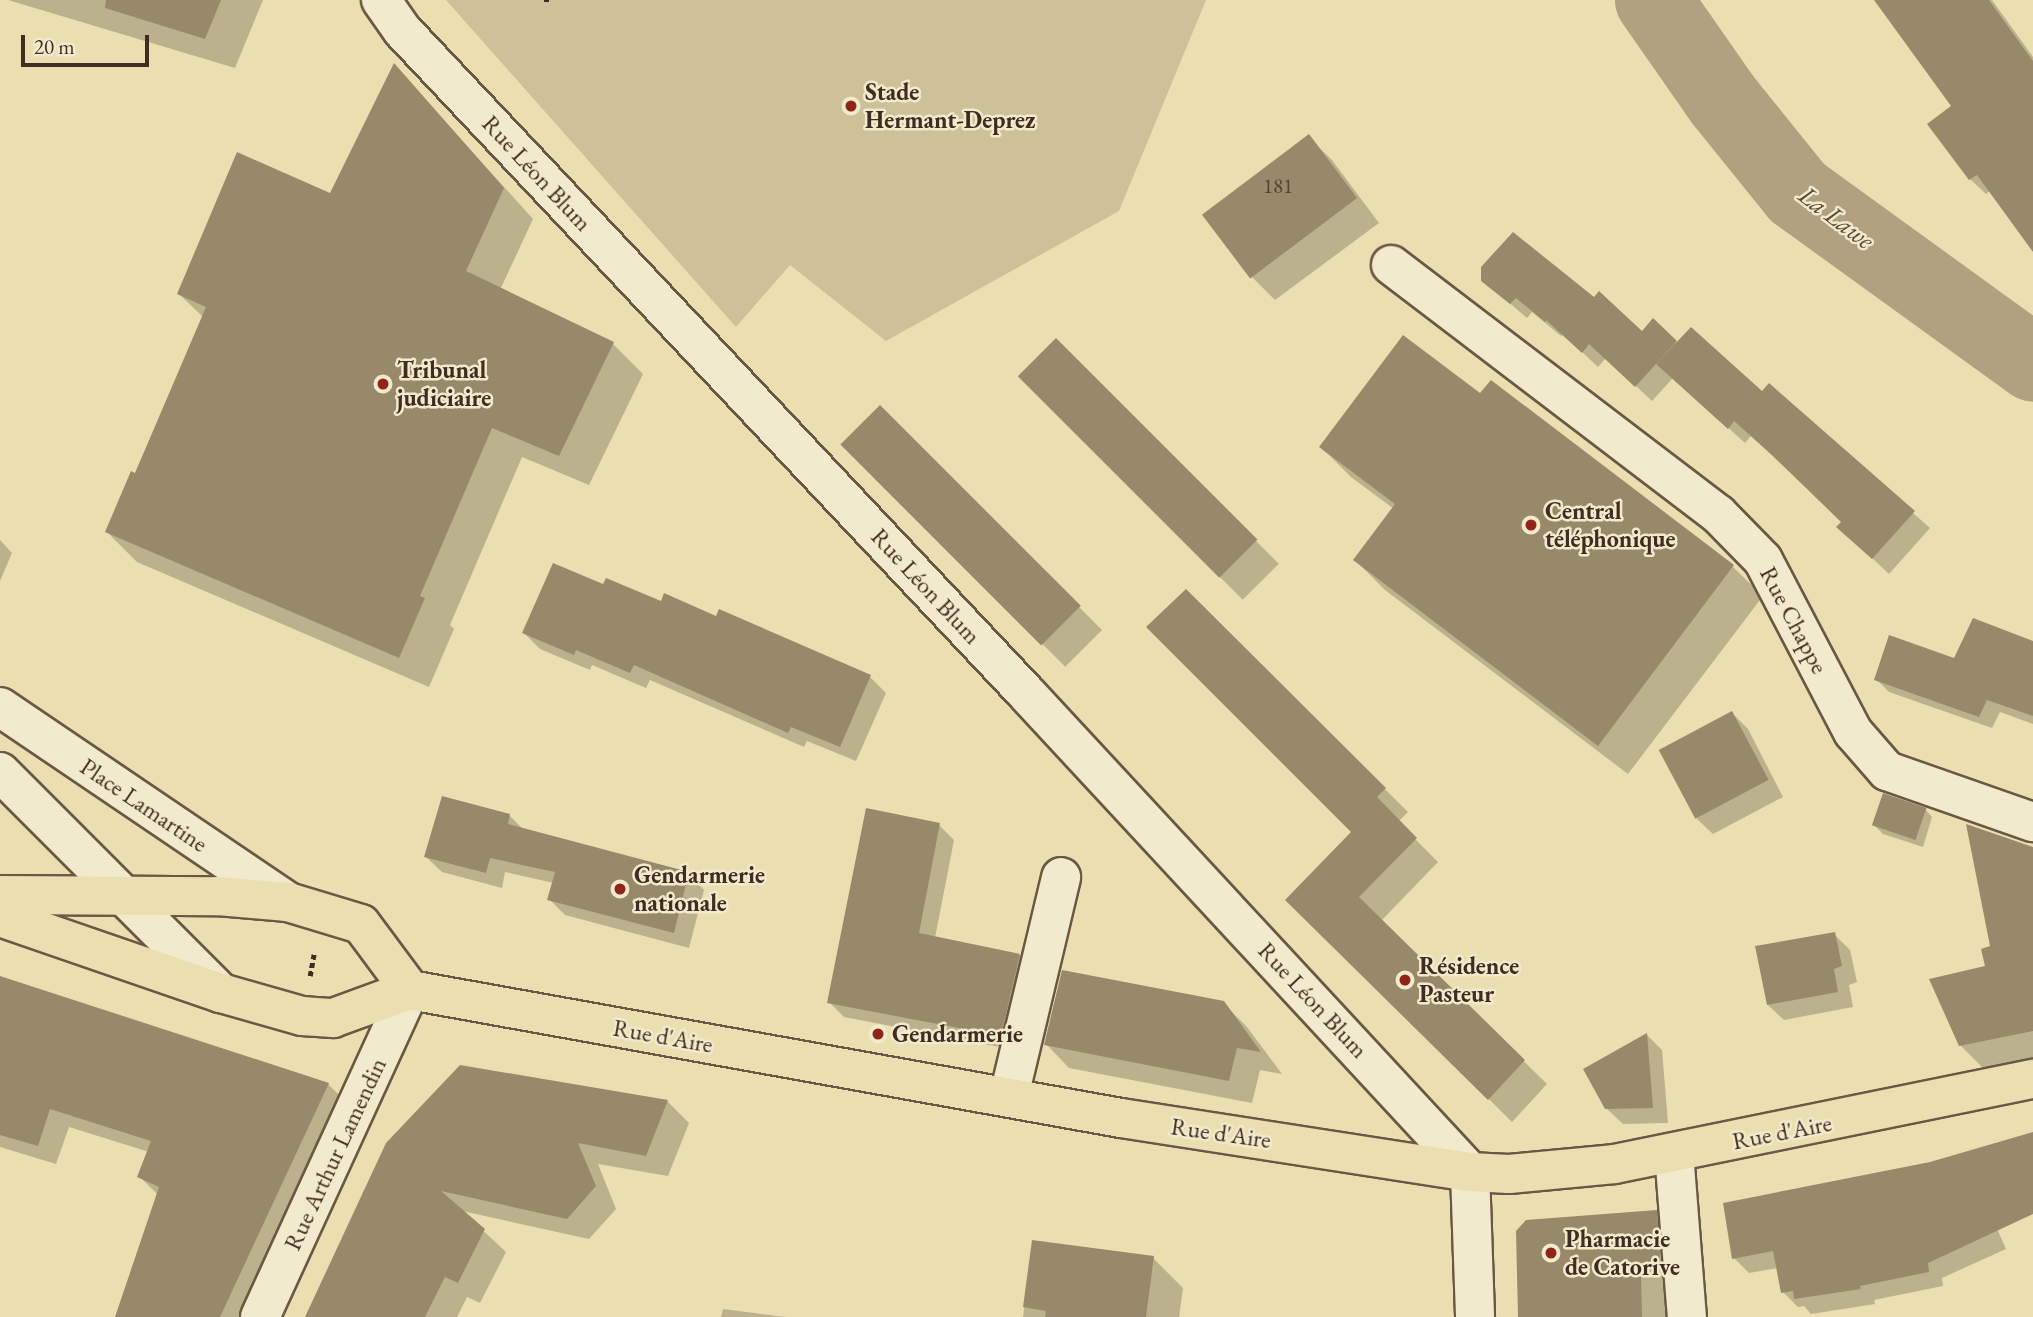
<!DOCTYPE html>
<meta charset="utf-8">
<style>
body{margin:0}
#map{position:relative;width:2033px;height:1317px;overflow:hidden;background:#ebdeb1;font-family:"EB Garamond",serif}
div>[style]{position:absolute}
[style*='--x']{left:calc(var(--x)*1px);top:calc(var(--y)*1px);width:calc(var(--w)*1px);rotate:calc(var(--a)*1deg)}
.green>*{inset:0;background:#cec098}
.shadow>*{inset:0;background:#0003;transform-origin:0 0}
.river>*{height:77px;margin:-38.5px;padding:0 38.5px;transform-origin:38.5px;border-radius:38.5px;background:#b1a180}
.building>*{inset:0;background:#99896b;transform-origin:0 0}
.path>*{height:4.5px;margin-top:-2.25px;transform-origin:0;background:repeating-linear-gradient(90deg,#402c20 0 5px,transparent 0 8.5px)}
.roads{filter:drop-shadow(2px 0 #6b5844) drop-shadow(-2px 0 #6b5844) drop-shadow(0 2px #6b5844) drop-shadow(0 -2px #6b5844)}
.minor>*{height:38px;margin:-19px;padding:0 19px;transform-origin:19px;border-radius:19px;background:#f2eacc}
.major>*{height:38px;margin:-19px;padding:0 19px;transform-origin:19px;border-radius:19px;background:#ebdeb1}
.dots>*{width:19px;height:19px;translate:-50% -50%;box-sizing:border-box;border:4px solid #f2eacc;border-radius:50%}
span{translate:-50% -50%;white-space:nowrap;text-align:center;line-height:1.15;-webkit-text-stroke:5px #f2eacc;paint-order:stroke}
.number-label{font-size:21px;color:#564333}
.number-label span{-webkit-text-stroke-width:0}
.poi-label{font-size:24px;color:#402c20;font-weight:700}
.left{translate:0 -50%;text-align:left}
.street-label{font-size:24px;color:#402c20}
.water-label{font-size:26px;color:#5c4938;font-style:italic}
.scale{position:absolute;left:21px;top:35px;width:128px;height:32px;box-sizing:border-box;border:4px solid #402c20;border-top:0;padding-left:9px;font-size:21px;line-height:24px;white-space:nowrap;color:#402c20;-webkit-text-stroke:5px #f2eacc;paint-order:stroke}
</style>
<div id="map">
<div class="green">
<i style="clip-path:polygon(446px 0,1206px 0,1119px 211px,886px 341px,790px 265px,736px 327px)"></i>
</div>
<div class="shadow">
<i style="clip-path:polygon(8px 0,263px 0,235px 68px)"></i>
<i style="clip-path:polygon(1876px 0,1992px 0,2033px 57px,2033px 159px,1986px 194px,1970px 179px,1954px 107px)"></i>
<i style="clip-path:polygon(394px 65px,533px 219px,500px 290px,613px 344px,643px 374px,589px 485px,522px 457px,450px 625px,454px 629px,429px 687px,137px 562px,107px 532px,136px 475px,203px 317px,179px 294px,330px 195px)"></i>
<i style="clip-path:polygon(1308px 137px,1332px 160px,1379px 223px,1275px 300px,1251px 276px,1204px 214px)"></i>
<i style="clip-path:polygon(1483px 280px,1594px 299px,1642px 333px,1653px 321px,1677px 344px,1763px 394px,1770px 386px,1930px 528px,1889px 574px,1855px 542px,1843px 522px,1751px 436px,1745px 443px,1673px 378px,1652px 401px,1606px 358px,1598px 367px,1563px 334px,1561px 336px,1532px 312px,1527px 318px)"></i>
<i style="left:1056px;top:341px;width:315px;height:51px;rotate:45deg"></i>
<i style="clip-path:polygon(1491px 382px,1733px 567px,1763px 596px,1628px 774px,1385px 590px,1355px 560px,1394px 509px,1351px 477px,1321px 447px,1481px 396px)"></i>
<i style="left:880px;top:408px;width:314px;height:52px;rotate:45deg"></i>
<i style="clip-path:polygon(0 540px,12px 553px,0 581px)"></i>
<i style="clip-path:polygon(604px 587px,662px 604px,870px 677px,886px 693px,856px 761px,807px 741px,804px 747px,650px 680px,646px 688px,592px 665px,590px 670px,540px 649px,524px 633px)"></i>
<i style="clip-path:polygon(1186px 592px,1408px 812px,1398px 822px,1438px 862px,1381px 921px,1547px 1084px,1512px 1122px,1288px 900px,1354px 832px)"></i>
<i style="clip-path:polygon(2033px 643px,2033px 724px,2000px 712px,1992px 728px,1889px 692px,1876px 679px)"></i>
<i style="clip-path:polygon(1732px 713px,1748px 729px,1783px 797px,1713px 834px,1697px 819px)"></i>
<i style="clip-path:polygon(1925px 809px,1932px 817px,1923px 847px,1883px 834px,1875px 826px)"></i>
<i style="clip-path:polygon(510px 816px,524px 830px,688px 874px,704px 890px,689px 948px,565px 915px,549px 899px,554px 883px,505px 872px,502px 888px,442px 872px,426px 857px)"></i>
<i style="clip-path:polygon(939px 825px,954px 840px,935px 938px,1019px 955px,1034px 971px,1015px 1050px,844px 1017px,829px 1002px)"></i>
<i style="clip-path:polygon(2033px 849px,2033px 1058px,1983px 1068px,1960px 1045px,1992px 947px)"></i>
<i style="clip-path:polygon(1834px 934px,1850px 950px,1857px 982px,1849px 985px,1853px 1007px,1784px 1020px,1768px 1005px)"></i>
<i style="clip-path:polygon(0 978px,328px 1084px,347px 1103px,247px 1317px,117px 1317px,158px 1195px,139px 1176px,149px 1152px,69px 1127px,56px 1164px,0 1147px)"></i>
<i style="clip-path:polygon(1223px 1003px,1247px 1027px,1282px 1074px,1260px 1070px,1252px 1103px,1069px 1068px,1046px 1044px)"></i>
<i style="clip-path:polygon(1647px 1035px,1662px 1050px,1668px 1123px,1623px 1124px,1606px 1108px)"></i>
<i style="clip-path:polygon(667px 1101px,689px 1123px,668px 1176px,598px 1164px,616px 1209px,589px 1239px,462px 1211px,506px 1252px,480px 1303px,467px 1297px,457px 1317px,307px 1317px,387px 1144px)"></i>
<i style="clip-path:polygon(2033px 1133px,2033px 1212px,1995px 1224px,2006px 1249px,1942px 1278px,1943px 1286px,1874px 1300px,1875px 1304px,1811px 1314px,1804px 1306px,1798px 1307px,1783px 1292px,1778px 1268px,1749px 1273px,1734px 1258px,1930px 1164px)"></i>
<i style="clip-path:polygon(1656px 1212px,1683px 1239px,1668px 1317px,1519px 1317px)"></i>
<i style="clip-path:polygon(1033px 1242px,1153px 1258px,1183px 1288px,1179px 1317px,1023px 1317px)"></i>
<i style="clip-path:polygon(723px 1309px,786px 1317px,721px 1317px)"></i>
</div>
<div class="river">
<i style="--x:1653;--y:0;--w:121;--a:55.1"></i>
<i style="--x:1722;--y:99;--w:119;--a:51.1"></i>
<i style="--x:1797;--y:192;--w:291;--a:35.9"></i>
</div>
<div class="building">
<i style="clip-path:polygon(106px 0,221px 0,205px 39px,105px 8px)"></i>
<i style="clip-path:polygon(1874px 0,1989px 0,2033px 61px,2033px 252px,1977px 175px,1969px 180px,1927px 124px,1951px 106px)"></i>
<i style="clip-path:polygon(394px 63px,504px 188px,466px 271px,614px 342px,559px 456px,492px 428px,420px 596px,425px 598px,399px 658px,105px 532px,131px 471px,135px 473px,206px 307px,177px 294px,237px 152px,330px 193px)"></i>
<i style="left:1309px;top:134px;width:80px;height:134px;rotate:53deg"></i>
<i style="clip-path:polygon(1513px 232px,1594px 297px,1599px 291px,1642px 331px,1653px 318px,1677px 341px,1635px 387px,1589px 344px,1582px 353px,1546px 320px,1545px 322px,1516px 298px,1510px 304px,1481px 281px,1481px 267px)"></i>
<i style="clip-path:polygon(1691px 327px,1762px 391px,1769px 383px,1915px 511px,1872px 559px,1836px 527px,1841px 522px,1771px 454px,1734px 421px,1728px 429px,1656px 364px)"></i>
<i style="clip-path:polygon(1403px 335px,1480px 393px,1491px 380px,1734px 565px,1598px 746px,1353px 560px,1395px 504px,1319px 447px)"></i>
<i style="left:1056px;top:338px;width:285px;height:54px;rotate:45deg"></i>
<i style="left:880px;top:405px;width:284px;height:56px;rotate:45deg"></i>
<i style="clip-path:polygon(553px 563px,603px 584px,606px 578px,661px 601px,664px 593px,716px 616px,719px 609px,871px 675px,840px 747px,791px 727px,788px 733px,634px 665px,630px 673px,576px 650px,574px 655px,522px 633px)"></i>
<i style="clip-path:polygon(1186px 589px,1386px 788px,1377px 797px,1417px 838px,1359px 897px,1525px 1060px,1488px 1100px,1285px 900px,1351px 832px,1146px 627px)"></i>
<i style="clip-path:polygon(1973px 618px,2033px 641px,2033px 716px,1987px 700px,1979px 717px,1874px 680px,1889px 635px,1954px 658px)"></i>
<i style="left:1732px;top:711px;width:78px;height:83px;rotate:62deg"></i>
<i style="left:1883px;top:793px;width:46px;height:34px;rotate:19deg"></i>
<i style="clip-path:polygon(442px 796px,510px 814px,508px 824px,689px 872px,674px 933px,547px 900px,555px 872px,490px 858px,486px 873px,424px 857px)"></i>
<i style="clip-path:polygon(866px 808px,940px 823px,919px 933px,1020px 954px,1001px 1036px,827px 1003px)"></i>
<i style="clip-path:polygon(1966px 824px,2033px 847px,2033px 1031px,1959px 1046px,1929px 979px,1985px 966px,1981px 949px,1990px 946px)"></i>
<i style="clip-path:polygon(1835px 932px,1842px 966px,1834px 969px,1838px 992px,1767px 1005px,1755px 946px)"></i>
<i style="clip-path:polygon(1062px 970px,1224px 1001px,1261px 1052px,1237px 1048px,1229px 1081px,1044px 1045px)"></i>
<i style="clip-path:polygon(0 976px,329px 1083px,220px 1317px,115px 1317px,159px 1187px,137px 1177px,151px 1141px,50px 1109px,38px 1146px,0 1135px)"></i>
<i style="clip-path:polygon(1647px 1033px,1653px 1108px,1605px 1109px,1583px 1069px)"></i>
<i style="clip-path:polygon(460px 1065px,668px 1100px,646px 1156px,578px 1143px,596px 1186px,567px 1219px,441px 1191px,485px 1229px,458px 1283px,445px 1277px,425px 1317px,305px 1317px,386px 1143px)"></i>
<i style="clip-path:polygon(2033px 1132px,2033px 1214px,1928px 1263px,1929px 1272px,1860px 1286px,1861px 1289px,1794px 1299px,1793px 1291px,1781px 1293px,1773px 1251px,1732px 1259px,1723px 1203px,1930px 1162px)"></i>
<i style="clip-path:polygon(1657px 1210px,1661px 1270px,1641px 1271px,1642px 1317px,1518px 1317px,1516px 1231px,1526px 1220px)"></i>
<i style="clip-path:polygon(1032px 1240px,1154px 1256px,1146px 1317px,1045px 1317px,1046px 1311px,1023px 1307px)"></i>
</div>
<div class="path">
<i style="--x:544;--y:0;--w:8;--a:0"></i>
<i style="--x:310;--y:976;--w:22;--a:-80"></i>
</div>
<div class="roads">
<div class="minor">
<i style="--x:381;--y:0;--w:37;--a:55"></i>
<i style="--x:402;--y:30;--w:912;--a:46.73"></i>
<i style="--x:1027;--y:694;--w:652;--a:47.18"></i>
<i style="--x:1470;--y:1172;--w:145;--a:88"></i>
<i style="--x:1391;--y:265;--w:411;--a:37.3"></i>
<i style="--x:1718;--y:514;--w:64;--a:45.6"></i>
<i style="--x:1763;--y:560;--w:194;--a:62.4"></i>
<i style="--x:1853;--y:732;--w:52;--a:48.9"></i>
<i style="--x:1887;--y:771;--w:155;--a:19.3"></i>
<i style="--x:0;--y:707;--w:348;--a:34.1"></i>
<i style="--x:0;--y:772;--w:313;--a:45"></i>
<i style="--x:1009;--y:1096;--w:225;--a:-76.6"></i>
<i style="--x:1674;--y:1153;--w:165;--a:85.5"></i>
<i style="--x:260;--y:1317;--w:360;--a:-65.4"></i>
</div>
<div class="major">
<i style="--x:0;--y:895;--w:218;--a:0.3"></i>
<i style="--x:218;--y:896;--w:70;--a:4.9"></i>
<i style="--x:288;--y:902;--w:76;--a:16.8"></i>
<i style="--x:361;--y:924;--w:82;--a:53.4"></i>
<i style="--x:0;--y:917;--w:234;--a:19"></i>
<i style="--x:221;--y:993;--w:84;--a:15.9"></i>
<i style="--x:302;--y:1016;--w:31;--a:4"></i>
<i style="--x:333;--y:1018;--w:82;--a:-20"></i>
<i style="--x:410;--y:990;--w:722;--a:10.21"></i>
<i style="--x:1121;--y:1118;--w:353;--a:8.8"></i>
<i style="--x:1470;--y:1172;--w:39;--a:3"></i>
<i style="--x:1509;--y:1174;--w:105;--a:-5.4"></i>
<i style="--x:1614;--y:1164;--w:428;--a:-11.5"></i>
</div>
</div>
<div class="dots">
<i style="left:851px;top:106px;background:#8f2418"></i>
<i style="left:383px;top:384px;background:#8f2418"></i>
<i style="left:1531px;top:525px;background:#8f2418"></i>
<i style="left:620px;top:889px;background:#8f2418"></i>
<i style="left:1405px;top:980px;background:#8f2418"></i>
<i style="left:878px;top:1034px;background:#8f2418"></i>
<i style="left:1551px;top:1253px;background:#8f2418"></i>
</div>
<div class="number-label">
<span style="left:1278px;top:186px">181</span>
</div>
<div class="poi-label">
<span class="left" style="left:865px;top:106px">Stade<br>Hermant-Deprez</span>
<span class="left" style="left:397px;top:384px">Tribunal<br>judiciaire</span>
<span class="left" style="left:1545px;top:525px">Central<br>téléphonique</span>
<span class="left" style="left:634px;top:889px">Gendarmerie<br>nationale</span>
<span class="left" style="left:1419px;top:980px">Résidence<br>Pasteur</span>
<span class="left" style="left:892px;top:1034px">Gendarmerie</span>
<span class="left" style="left:1565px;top:1253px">Pharmacie<br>de Catorive</span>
</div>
<div class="street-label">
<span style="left:537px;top:173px;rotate:47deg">Rue Léon Blum</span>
<span style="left:926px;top:586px;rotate:47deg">Rue Léon Blum</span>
<span style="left:1794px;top:620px;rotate:62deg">Rue Chappe</span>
<span style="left:144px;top:805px;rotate:34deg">Place Lamartine</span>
<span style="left:1313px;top:1000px;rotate:47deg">Rue Léon Blum</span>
<span style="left:663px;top:1036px;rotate:10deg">Rue d'Aire</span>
<span style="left:1782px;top:1132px;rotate:-11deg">Rue d'Aire</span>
<span style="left:1221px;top:1133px;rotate:8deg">Rue d'Aire</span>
<span style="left:335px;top:1154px;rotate:-65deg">Rue Arthur Lamendin</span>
</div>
<div class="water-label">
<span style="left:1836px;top:218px;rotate:37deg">La Lawe</span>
</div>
<div class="scale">20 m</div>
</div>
